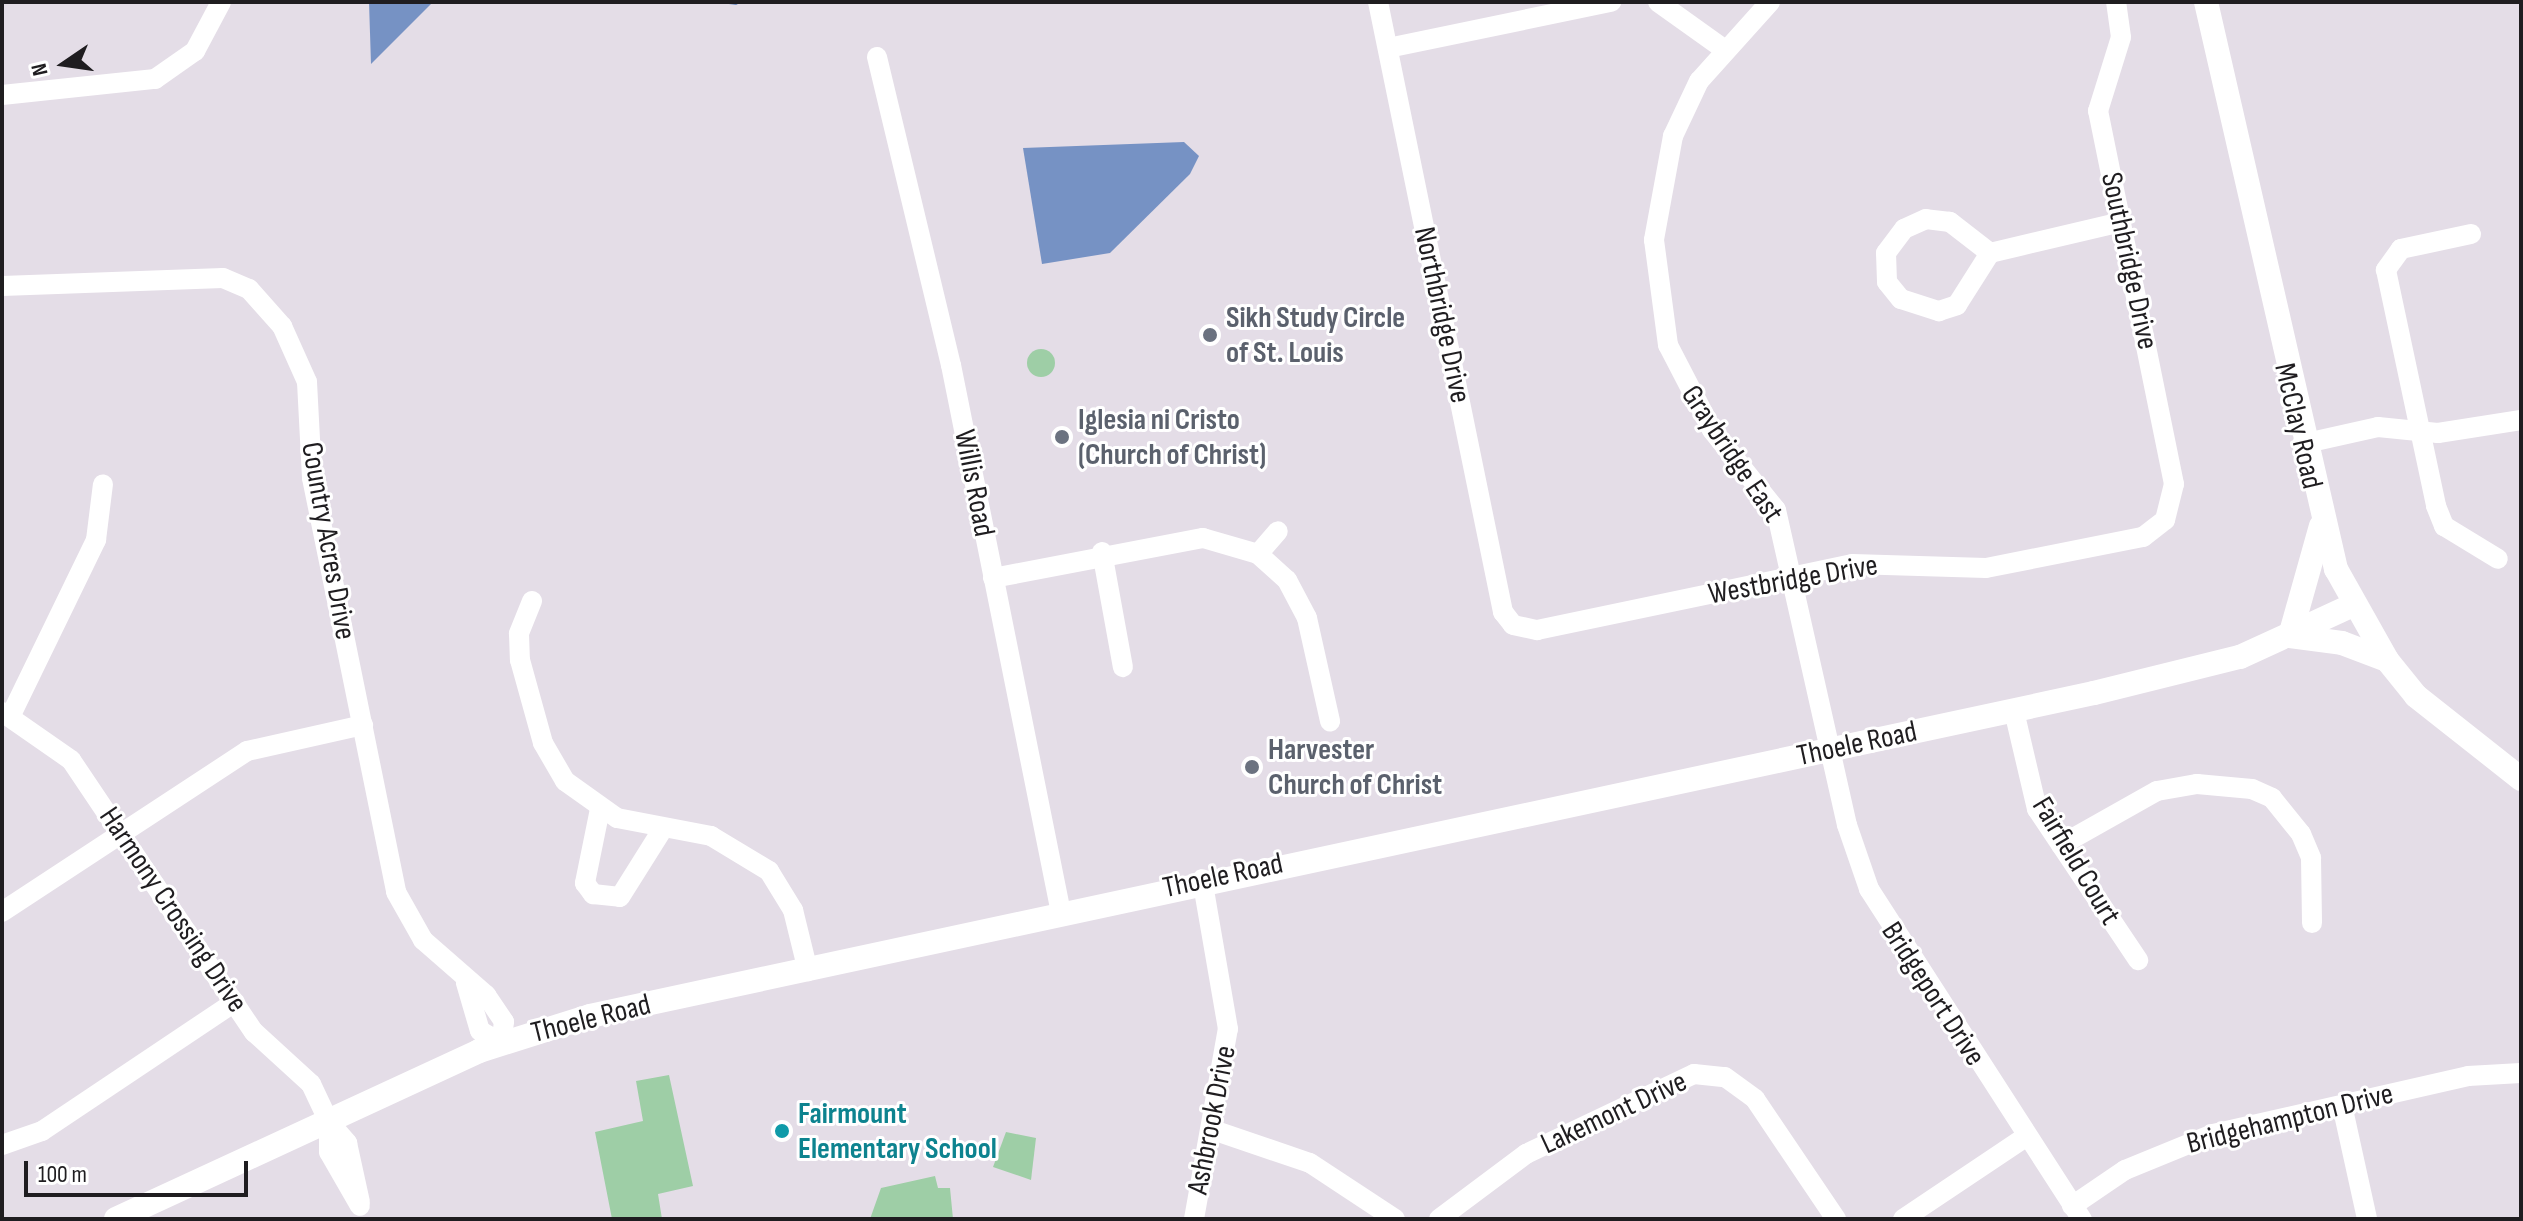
<!DOCTYPE html>
<style>
body{margin:0}
#map{position:relative;width:2523px;height:1221px;overflow:hidden;background:#e4dde7;font-family:"Sofia Sans Condensed",sans-serif}
div>[style]{position:absolute}
[style*='--x']{left:calc(var(--x)*1px);top:calc(var(--y)*1px);width:calc(var(--w)*1px);rotate:calc(var(--a)*1deg)}
.green>*{inset:0;background:#9ecea6}
.round{border-radius:50%}
.water>*{inset:0;background:#7692c4}
.stream>*{height:4px;margin:-2px;padding:0 2px;transform-origin:2px;border-radius:2px;background:#7692c4}
.minor>*{height:20px;margin:-10px;padding:0 10px;transform-origin:10px;border-radius:10px;background:#fff}
.major>*{height:24px;margin:-12px;padding:0 12px;transform-origin:12px;border-radius:12px;background:#fff}
.dots>*{width:22px;height:22px;translate:-50% -50%;box-sizing:border-box;border:4px solid #fff;border-radius:50%}
span{translate:-50% -50%;white-space:nowrap;text-align:center;line-height:1.15;-webkit-text-stroke:6px #fff;paint-order:stroke}
.street-label{font-size:30px;color:#1f1d20}
.worship-label{font-size:30px;color:#5b616d;font-weight:700}
.left{translate:0 -50%;text-align:left}
.culture-label{font-size:30px;color:#0d838f;font-weight:700}
.frame{position:absolute;inset:0;border:4px solid #1f1d20;pointer-events:none}
.north{position:absolute;left:24px;top:24px;width:80px;height:80px;-webkit-text-stroke:6px #fff;paint-order:stroke;rotate:257deg;font-size:22px;font-weight:700;line-height:32px;text-align:center;color:#1f1d20}
.north::after{content:'';display:block;margin:auto;width:28px;height:36px;background:#1f1d20;clip-path:polygon(50% 0,100% 100%,50% 72%,0 100%)}
.scale{position:absolute;left:24px;top:1161px;width:224px;height:36px;box-sizing:border-box;border:4px solid #1f1d20;border-top:0;padding-left:10px;font-size:24px;line-height:28px;white-space:nowrap;color:#1f1d20;-webkit-text-stroke:6px #fff;paint-order:stroke}
</style>
<div id="map">
<div class="green">
<i class="round" style="left:1027px;top:349px;width:28px;height:28px"></i>
<i style="clip-path:polygon(669px 1075px,693px 1186px,658px 1194px,662px 1219px,612px 1219px,595px 1132px,643px 1121px,636px 1081px)"></i>
<i style="clip-path:polygon(1006px 1132px,1036px 1138px,1031px 1180px,993px 1167px)"></i>
<i style="clip-path:polygon(935px 1176px,938px 1188px,950px 1188px,953px 1219px,870px 1219px,881px 1188px)"></i>
</div>
<div class="water">
<i style="clip-path:polygon(369px 2px,433px 2px,371px 64px)"></i>
<i style="clip-path:polygon(1184px 142px,1199px 156px,1190px 174px,1110px 253px,1042px 264px,1023px 148px)"></i>
</div>
<div class="stream">
<i style="--x:729;--y:2;--w:7;--a:8"></i>
</div>
<div class="minor">
<i style="--x:1378;--y:2;--w:623;--a:78.42"></i>
<i style="--x:1503;--y:612;--w:16;--a:52"></i>
<i style="--x:1513;--y:625;--w:25;--a:12"></i>
<i style="--x:1537;--y:630;--w:322;--a:-11.8"></i>
<i style="--x:1852;--y:564;--w:134;--a:1.7"></i>
<i style="--x:1986;--y:568;--w:160;--a:-11.2"></i>
<i style="--x:2143;--y:537;--w:28;--a:-38"></i>
<i style="--x:2165;--y:520;--w:37;--a:-76"></i>
<i style="--x:2174;--y:484;--w:381;--a:-101.5"></i>
<i style="--x:2098;--y:111;--w:77;--a:-72.7"></i>
<i style="--x:2121;--y:37;--w:35;--a:-98"></i>
<i style="--x:1658;--y:2;--w:81;--a:35.5"></i>
<i style="--x:1770;--y:2;--w:106;--a:131.9"></i>
<i style="--x:1699;--y:81;--w:61;--a:115.3"></i>
<i style="--x:1673;--y:136;--w:106;--a:100.4"></i>
<i style="--x:1654;--y:240;--w:106;--a:82.4"></i>
<i style="--x:1668;--y:345;--w:96;--a:62.6"></i>
<i style="--x:1712;--y:430;--w:102;--a:51.3"></i>
<i style="--x:1776;--y:510;--w:323;--a:77.3"></i>
<i style="--x:1847;--y:825;--w:68;--a:71"></i>
<i style="--x:1869;--y:889;--w:393;--a:57.2"></i>
<i style="--x:1388;--y:48;--w:228;--a:-11.7"></i>
<i style="--x:877;--y:57;--w:317;--a:76.5"></i>
<i style="--x:951;--y:365;--w:559;--a:78.65"></i>
<i style="--x:2;--y:95;--w:154;--a:-6"></i>
<i style="--x:155;--y:79;--w:49;--a:-35"></i>
<i style="--x:195;--y:51;--w:55;--a:-62"></i>
<i style="--x:2471;--y:234;--w:72;--a:167.9"></i>
<i style="--x:2401;--y:249;--w:26;--a:126"></i>
<i style="--x:2386;--y:270;--w:241;--a:78"></i>
<i style="--x:2436;--y:506;--w:22;--a:68"></i>
<i style="--x:2444;--y:526;--w:63;--a:31.4"></i>
<i style="--x:1990;--y:253;--w:51;--a:-142.2"></i>
<i style="--x:1950;--y:222;--w:24;--a:-173"></i>
<i style="--x:1926;--y:219;--w:24;--a:156"></i>
<i style="--x:1904;--y:229;--w:30;--a:127"></i>
<i style="--x:1886;--y:253;--w:29;--a:88"></i>
<i style="--x:1887;--y:282;--w:22;--a:51"></i>
<i style="--x:1901;--y:299;--w:40;--a:18"></i>
<i style="--x:1939;--y:311;--w:19;--a:-18"></i>
<i style="--x:1957;--y:305;--w:62;--a:-57.6"></i>
<i style="--x:1990;--y:253;--w:135;--a:-13.3"></i>
<i style="--x:2;--y:286;--w:221;--a:-2.1"></i>
<i style="--x:223;--y:278;--w:28;--a:23"></i>
<i style="--x:249;--y:289;--w:50;--a:48.3"></i>
<i style="--x:282;--y:326;--w:61;--a:65.9"></i>
<i style="--x:307;--y:382;--w:96;--a:87"></i>
<i style="--x:312;--y:478;--w:422;--a:78.5"></i>
<i style="--x:396;--y:892;--w:55;--a:60.6"></i>
<i style="--x:423;--y:940;--w:84;--a:41.1"></i>
<i style="--x:486;--y:995;--w:32;--a:56"></i>
<i style="--x:504;--y:1022;--w:21;--a:98"></i>
<i style="--x:501;--y:1043;--w:24;--a:-150"></i>
<i style="--x:480;--y:1031;--w:50;--a:-106.3"></i>
<i style="--x:2302;--y:444;--w:78;--a:-12.6"></i>
<i style="--x:2378;--y:427;--w:60;--a:5.7"></i>
<i style="--x:2438;--y:433;--w:84;--a:-8.9"></i>
<i style="--x:1102;--y:552;--w:117;--a:79.7"></i>
<i style="--x:1258;--y:554;--w:30;--a:-49"></i>
<i style="--x:993;--y:578;--w:214;--a:-10.8"></i>
<i style="--x:1203;--y:538;--w:57;--a:16.2"></i>
<i style="--x:1258;--y:554;--w:39;--a:42"></i>
<i style="--x:1287;--y:580;--w:43;--a:62.2"></i>
<i style="--x:1307;--y:618;--w:106;--a:77.4"></i>
<i style="--x:532;--y:601;--w:35;--a:112"></i>
<i style="--x:519;--y:634;--w:26;--a:88"></i>
<i style="--x:520;--y:660;--w:86;--a:74.5"></i>
<i style="--x:543;--y:743;--w:44;--a:59.9"></i>
<i style="--x:565;--y:781;--w:64;--a:35.4"></i>
<i style="--x:617;--y:818;--w:96;--a:10.8"></i>
<i style="--x:711;--y:836;--w:68;--a:31.1"></i>
<i style="--x:769;--y:871;--w:46;--a:58.4"></i>
<i style="--x:793;--y:910;--w:63;--a:76.2"></i>
<i style="--x:2014;--y:711;--w:101;--a:76.8"></i>
<i style="--x:2037;--y:809;--w:182;--a:56.2"></i>
<i style="--x:2;--y:712;--w:84;--a:34.8"></i>
<i style="--x:71;--y:760;--w:328;--a:56.1"></i>
<i style="--x:254;--y:1032;--w:77;--a:42.4"></i>
<i style="--x:311;--y:1084;--w:42;--a:64.7"></i>
<i style="--x:329;--y:1122;--w:30;--a:90"></i>
<i style="--x:329;--y:1152;--w:62;--a:60.1"></i>
<i style="--x:11;--y:715;--w:195;--a:-64.1"></i>
<i style="--x:96;--y:540;--w:56;--a:-82.9"></i>
<i style="--x:600;--y:809;--w:76;--a:101.5"></i>
<i style="--x:585;--y:883;--w:14;--a:54"></i>
<i style="--x:593;--y:894;--w:27;--a:6"></i>
<i style="--x:620;--y:897;--w:79;--a:-57.9"></i>
<i style="--x:2061;--y:845;--w:110;--a:-29.4"></i>
<i style="--x:2157;--y:791;--w:41;--a:-9.9"></i>
<i style="--x:2197;--y:784;--w:55;--a:5.2"></i>
<i style="--x:2252;--y:789;--w:22;--a:24"></i>
<i style="--x:2272;--y:798;--w:46;--a:51.1"></i>
<i style="--x:2301;--y:834;--w:26;--a:67"></i>
<i style="--x:2311;--y:858;--w:65;--a:89.1"></i>
<i style="--x:2;--y:912;--w:293;--a:-33.3"></i>
<i style="--x:247;--y:751;--w:119;--a:-12.6"></i>
<i style="--x:2342;--y:1105;--w:117;--a:77.6"></i>
<i style="--x:329;--y:1122;--w:28;--a:49"></i>
<i style="--x:347;--y:1143;--w:60;--a:77.6"></i>
<i style="--x:1213;--y:1130;--w:102;--a:18.8"></i>
<i style="--x:1310;--y:1163;--w:102;--a:33.4"></i>
<i style="--x:2;--y:1145;--w:42;--a:-19.3"></i>
<i style="--x:42;--y:1131;--w:232;--a:-33.8"></i>
<i style="--x:2072;--y:1206;--w:64;--a:-34.2"></i>
<i style="--x:2125;--y:1170;--w:95;--a:-22.2"></i>
<i style="--x:2213;--y:1134;--w:262;--a:-12.8"></i>
<i style="--x:2468;--y:1076;--w:53;--a:-3.2"></i>
<i style="--x:1194;--y:1219;--w:193;--a:-79.9"></i>
<i style="--x:1228;--y:1029;--w:152;--a:-99.8"></i>
<i style="--x:1439;--y:1219;--w:109;--a:-36.8"></i>
<i style="--x:1526;--y:1154;--w:186;--a:-25.5"></i>
<i style="--x:1694;--y:1074;--w:31;--a:6"></i>
<i style="--x:1725;--y:1077;--w:37;--a:36"></i>
<i style="--x:1755;--y:1099;--w:145;--a:56"></i>
<i style="--x:1903;--y:1219;--w:149;--a:-33.8"></i>
</div>
<div class="major">
<i style="--x:2206;--y:2;--w:582;--a:77.09"></i>
<i style="--x:2336;--y:569;--w:104;--a:60.7"></i>
<i style="--x:2387;--y:660;--w:46;--a:51.1"></i>
<i style="--x:2416;--y:696;--w:134;--a:38.3"></i>
<i style="--x:2290;--y:636;--w:114;--a:-74.3"></i>
<i style="--x:2290;--y:636;--w:52;--a:7.7"></i>
<i style="--x:2342;--y:643;--w:48;--a:20.7"></i>
<i style="--x:116;--y:1219;--w:400;--a:-24.8"></i>
<i style="--x:479;--y:1051;--w:116;--a:-17.5"></i>
<i style="--x:590;--y:1016;--w:1538;--a:-12.12"></i>
<i style="--x:2094;--y:693;--w:150;--a:-13.9"></i>
<i style="--x:2240;--y:657;--w:124;--a:-24.7"></i>
</div>
<div class="dots">
<i style="left:1210px;top:335px;background:#6b7280"></i>
<i style="left:1062px;top:437px;background:#6b7280"></i>
<i style="left:1252px;top:767px;background:#6b7280"></i>
<i style="left:782px;top:1131px;background:#0f9aa8"></i>
</div>
<div class="street-label">
<span style="left:2129px;top:261px;rotate:78deg">Southbridge Drive</span>
<span style="left:1442px;top:315px;rotate:78deg">Northbridge Drive</span>
<span style="left:2298px;top:426px;rotate:77deg">McClay Road</span>
<span style="left:1732px;top:454px;rotate:56deg">Graybridge East</span>
<span style="left:974px;top:483px;rotate:79deg">Willis Road</span>
<span style="left:328px;top:541px;rotate:80deg">Country Acres Drive</span>
<span style="left:1793px;top:580px;rotate:-10deg">Westbridge Drive</span>
<span style="left:1857px;top:744px;rotate:-12deg">Thoele Road</span>
<span style="left:2076px;top:861px;rotate:59deg">Fairfield Court</span>
<span style="left:1223px;top:876px;rotate:-12deg">Thoele Road</span>
<span style="left:173px;top:910px;rotate:56deg">Harmony Crossing Drive</span>
<span style="left:1933px;top:994px;rotate:57deg">Bridgeport Drive</span>
<span style="left:591px;top:1019px;rotate:-14deg">Thoele Road</span>
<span style="left:1614px;top:1113px;rotate:-25deg">Lakemont Drive</span>
<span style="left:2290px;top:1119px;rotate:-14deg">Bridgehampton Drive</span>
<span style="left:1212px;top:1120px;rotate:-79deg">Ashbrook Drive</span>
</div>
<div class="worship-label">
<span class="left" style="left:1226px;top:335px">Sikh Study Circle<br>of St. Louis</span>
<span class="left" style="left:1078px;top:437px">Iglesia ni Cristo<br>(Church of Christ)</span>
<span class="left" style="left:1268px;top:767px">Harvester<br>Church of Christ</span>
</div>
<div class="culture-label">
<span class="left" style="left:798px;top:1131px">Fairmount<br>Elementary School</span>
</div>
<div class="frame"></div>
<div class="north">N</div>
<div class="scale">100 m</div>
</div>
